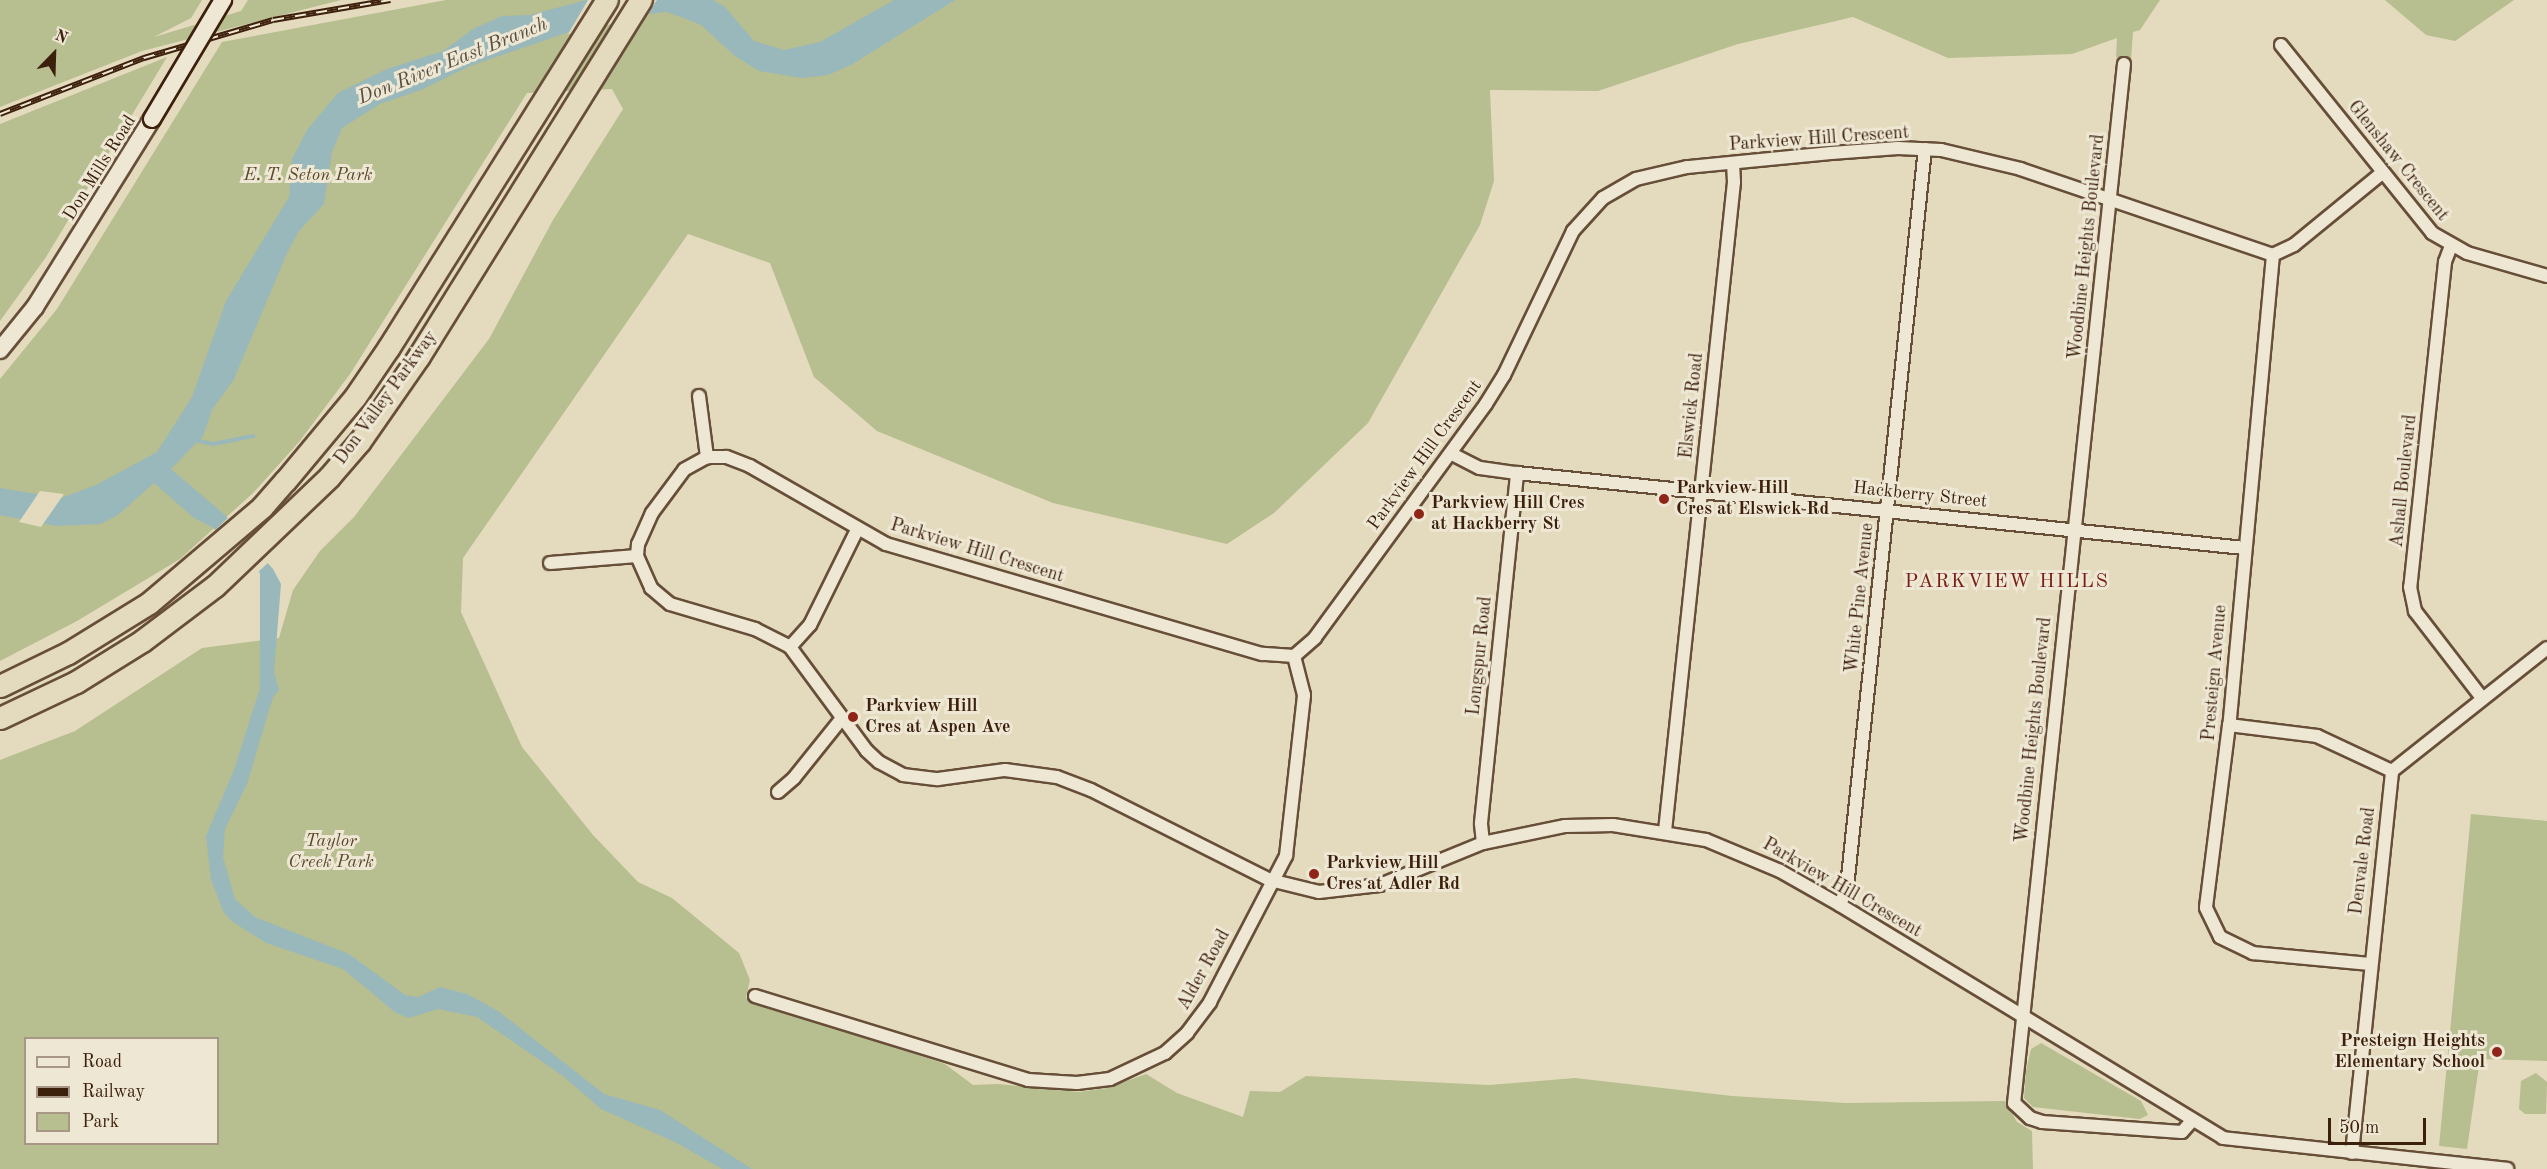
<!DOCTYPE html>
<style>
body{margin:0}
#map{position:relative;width:2547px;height:1169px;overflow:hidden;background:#e4dabd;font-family:"Old Standard TT",serif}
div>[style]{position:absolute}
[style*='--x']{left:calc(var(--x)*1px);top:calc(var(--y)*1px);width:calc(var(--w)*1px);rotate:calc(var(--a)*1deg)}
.green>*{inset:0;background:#b7be8f}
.water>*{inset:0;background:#99b8bb}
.pier>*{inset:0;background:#e4dabd}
.stream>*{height:4px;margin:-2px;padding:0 2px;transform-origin:2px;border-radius:2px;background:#99b8bb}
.roads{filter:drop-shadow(2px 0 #674e38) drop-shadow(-2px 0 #674e38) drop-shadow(0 2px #674e38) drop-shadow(0 -2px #674e38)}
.minor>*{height:12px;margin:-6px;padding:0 6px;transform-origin:6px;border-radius:6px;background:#ede7d4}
.secondary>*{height:16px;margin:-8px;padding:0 8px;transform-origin:8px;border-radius:8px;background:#ede7d4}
.motorway>*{height:21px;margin:-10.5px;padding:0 10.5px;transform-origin:10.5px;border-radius:10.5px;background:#e4dabd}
.rail>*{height:6px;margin-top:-3px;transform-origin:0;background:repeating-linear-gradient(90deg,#ede7d4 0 11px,#3d200c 0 22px);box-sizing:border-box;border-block:2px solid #3d200c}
.bridges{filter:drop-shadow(2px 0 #3d200c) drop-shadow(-2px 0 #3d200c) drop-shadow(0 2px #3d200c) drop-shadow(0 -2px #3d200c)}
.secondary-bridge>*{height:16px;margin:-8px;padding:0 8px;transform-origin:8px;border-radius:8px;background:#ede7d4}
.dots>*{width:16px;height:16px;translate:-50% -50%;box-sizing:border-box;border:3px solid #ede7d4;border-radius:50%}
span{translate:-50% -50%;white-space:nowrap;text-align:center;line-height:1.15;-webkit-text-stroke:6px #ede7d4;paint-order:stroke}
.street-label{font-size:18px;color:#3d200c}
.park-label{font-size:18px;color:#5c482d;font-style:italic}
.poi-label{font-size:18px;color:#3d200c;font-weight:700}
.left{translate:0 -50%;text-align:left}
.right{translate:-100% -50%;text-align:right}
.water-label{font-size:20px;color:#594e41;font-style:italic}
.neighbourhood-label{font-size:20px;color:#7a1f14;letter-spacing:1.5px}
.legend{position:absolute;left:24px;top:1037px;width:195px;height:108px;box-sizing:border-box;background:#ede7d4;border:2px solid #a79784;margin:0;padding:8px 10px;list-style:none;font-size:18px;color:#3d200c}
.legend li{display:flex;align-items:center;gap:12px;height:30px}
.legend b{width:30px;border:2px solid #a79784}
.north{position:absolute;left:24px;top:24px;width:60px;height:60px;-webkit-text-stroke:4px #ede7d4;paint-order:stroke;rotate:23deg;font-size:16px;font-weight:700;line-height:24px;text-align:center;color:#3d200c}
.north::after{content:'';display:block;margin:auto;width:21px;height:27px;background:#3d200c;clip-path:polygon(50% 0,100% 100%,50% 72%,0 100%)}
.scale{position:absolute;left:2328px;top:1118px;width:98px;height:27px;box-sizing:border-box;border:3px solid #3d200c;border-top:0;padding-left:8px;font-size:18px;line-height:21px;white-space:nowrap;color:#3d200c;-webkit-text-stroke:4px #ede7d4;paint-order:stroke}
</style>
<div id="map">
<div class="green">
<i style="clip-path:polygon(0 0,202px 0,191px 18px,154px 37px,241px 11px,248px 0,341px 0,142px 51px,0 107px)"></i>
<i style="clip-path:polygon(evenodd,446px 0,2160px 0,2140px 30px,2133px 32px,2131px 59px,2116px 57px,2117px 38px,2072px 54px,1948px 58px,1853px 17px,1738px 44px,1598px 91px,1490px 90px,1494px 181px,1480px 225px,1368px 423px,1274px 513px,1227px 544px,1053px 503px,877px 431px,814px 377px,770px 263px,688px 234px,463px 558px,461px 612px,522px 747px,593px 835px,638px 882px,672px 898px,739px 953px,750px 980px,746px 998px,945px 1064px,973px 1085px,998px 1084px,1079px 1092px,1107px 1088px,1146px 1074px,1177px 1093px,1243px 1117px,1250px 1091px,1280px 1092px,1306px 1076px,1489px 1085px,1575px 1078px,1732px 1096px,1846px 1103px,2005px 1101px,2017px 1122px,2032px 1131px,2033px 1169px,0 1169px,0 760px,75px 731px,202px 648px,279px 638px,293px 590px,320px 551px,354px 517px,489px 339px,553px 220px,623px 109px,612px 89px,527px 93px,350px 374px,299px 442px,253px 493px,180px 559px,77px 621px,0 661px,0 379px,57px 309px,222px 42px,446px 0,26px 1038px,218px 1038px,218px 1144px,26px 1144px,26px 1038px)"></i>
<i style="clip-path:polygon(2385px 0,2514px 0,2455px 41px,2426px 35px)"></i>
<i style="clip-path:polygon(167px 57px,46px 257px,0 321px,0 124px)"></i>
<i style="clip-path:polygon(2471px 814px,2547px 821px,2547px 1061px,2480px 1059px,2467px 1149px,2439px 1146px)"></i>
<i style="clip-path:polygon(2041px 1043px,2141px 1101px,2148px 1115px,2140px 1119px,2033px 1107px,2024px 1098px,2026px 1071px,2031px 1049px)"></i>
<i style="clip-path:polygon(2536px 1073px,2547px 1082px,2546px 1114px,2525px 1114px,2519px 1109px,2521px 1081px)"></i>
</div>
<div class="water">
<i style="clip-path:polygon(586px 0,713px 0,724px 6px,754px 41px,784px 50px,820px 42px,894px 0,955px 0,851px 65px,828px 75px,802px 78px,759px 71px,735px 56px,701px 25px,681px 17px,666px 12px,607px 19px,470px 66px,421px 90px,380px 104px,342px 128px,332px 152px,324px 204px,299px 231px,288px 251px,234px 379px,212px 410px,203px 436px,171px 469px,225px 515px,273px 569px,281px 584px,274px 672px,279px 690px,273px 697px,247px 784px,225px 829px,223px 857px,235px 899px,255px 917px,349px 954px,405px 995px,418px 997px,440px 987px,467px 994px,498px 1011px,604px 1094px,660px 1110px,752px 1169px,722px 1169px,677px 1143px,601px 1109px,563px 1076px,477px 1017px,438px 1009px,409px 1018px,396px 1013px,343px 969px,266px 943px,233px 922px,224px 913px,211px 880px,206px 836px,234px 770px,260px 688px,260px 573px,212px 527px,194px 518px,154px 483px,118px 515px,101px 524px,56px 526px,0 515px,0 488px,61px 498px,96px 485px,157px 452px,192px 397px,226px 301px,289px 197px,292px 159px,307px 130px,338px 93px,387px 69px,443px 51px,473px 29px,502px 16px,530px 15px)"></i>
</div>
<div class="pier">
<i style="clip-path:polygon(588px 0,657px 0,647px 16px,568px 34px)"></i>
<i style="clip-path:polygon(40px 491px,64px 494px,41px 527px,19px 522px)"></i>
<i style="clip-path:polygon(230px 516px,270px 561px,256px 574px,213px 532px)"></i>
</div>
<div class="stream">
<i style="--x:195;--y:440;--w:18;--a:13"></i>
<i style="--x:213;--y:444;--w:41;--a:-11.3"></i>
</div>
<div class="roads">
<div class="minor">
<i style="--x:2281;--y:45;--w:241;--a:51.2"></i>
<i style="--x:2432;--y:233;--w:40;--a:29.7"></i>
<i style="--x:2467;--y:253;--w:83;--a:16"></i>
<i style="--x:2124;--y:64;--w:1045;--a:96.04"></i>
<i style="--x:2014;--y:1103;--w:22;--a:43"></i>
<i style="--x:2030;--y:1118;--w:13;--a:18"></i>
<i style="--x:2042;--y:1122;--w:140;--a:4.1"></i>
<i style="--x:2182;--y:1132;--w:15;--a:-48"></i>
<i style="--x:2382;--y:173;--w:114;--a:140.7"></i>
<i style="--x:2294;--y:245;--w:23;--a:155"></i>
<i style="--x:2273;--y:255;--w:266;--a:-161.2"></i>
<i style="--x:2021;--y:169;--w:82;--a:-166.6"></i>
<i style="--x:1941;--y:150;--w:43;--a:-177.3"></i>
<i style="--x:1898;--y:148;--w:67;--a:175.7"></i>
<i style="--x:1831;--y:153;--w:145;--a:174.4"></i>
<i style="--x:1687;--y:167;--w:52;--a:166.8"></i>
<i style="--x:1636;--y:179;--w:38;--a:150"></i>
<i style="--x:1603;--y:198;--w:45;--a:132.3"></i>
<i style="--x:1573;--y:231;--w:160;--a:115.6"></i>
<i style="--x:1504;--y:375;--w:34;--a:122"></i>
<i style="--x:1486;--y:404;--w:290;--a:126.2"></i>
<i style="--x:1315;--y:638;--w:28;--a:139"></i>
<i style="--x:1294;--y:656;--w:32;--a:-176"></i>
<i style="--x:1262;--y:654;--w:392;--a:-163.7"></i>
<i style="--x:886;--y:544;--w:157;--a:-150.2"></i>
<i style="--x:750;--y:466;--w:26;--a:-159"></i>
<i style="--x:726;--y:457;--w:19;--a:180"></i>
<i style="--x:707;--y:457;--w:26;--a:151"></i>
<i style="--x:684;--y:470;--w:54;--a:126.7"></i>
<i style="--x:652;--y:513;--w:34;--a:114"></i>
<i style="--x:638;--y:544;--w:12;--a:95"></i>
<i style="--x:637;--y:556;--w:35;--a:66"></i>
<i style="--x:651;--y:588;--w:25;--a:40"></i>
<i style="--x:670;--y:604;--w:89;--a:16.4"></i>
<i style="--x:755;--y:629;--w:39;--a:27"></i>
<i style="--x:790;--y:647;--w:129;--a:53.5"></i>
<i style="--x:867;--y:751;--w:16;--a:43"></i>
<i style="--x:879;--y:762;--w:27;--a:28"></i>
<i style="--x:903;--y:775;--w:35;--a:7"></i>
<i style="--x:938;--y:779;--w:68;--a:-7.7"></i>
<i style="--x:1005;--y:770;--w:52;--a:7.7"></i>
<i style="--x:1057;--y:777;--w:36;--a:21"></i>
<i style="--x:1091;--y:790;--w:200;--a:26.7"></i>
<i style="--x:1270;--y:880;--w:50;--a:13.8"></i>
<i style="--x:1319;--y:892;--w:61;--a:-6.5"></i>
<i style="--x:1380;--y:885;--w:111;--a:-22.2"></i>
<i style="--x:1483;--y:843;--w:84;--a:-11.7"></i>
<i style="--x:1565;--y:826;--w:48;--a:-1.2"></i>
<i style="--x:1613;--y:825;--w:94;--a:9.2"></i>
<i style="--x:1706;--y:840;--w:80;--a:22.7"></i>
<i style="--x:1780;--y:871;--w:69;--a:29.5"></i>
<i style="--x:1840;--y:905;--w:448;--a:31.3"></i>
<i style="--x:2223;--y:1138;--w:286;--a:6.2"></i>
<i style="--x:2451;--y:246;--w:17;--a:111"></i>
<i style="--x:2445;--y:262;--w:327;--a:96.1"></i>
<i style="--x:2410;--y:587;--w:25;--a:78"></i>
<i style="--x:2415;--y:611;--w:110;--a:52.4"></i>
<i style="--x:2273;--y:255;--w:472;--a:95.3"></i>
<i style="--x:2229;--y:725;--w:184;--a:97.2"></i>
<i style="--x:2206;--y:908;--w:32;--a:64"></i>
<i style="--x:2220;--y:937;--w:37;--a:26"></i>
<i style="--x:2253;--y:953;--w:117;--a:5.4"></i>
<i style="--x:699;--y:396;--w:62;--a:82.5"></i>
<i style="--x:1452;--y:454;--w:31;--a:27"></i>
<i style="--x:1480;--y:468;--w:37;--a:8"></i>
<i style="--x:1517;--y:473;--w:731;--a:5.89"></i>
<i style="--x:550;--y:563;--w:87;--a:-4.6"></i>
<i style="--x:790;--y:647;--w:30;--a:-48"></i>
<i style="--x:810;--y:625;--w:106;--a:-63.7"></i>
<i style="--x:2229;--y:725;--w:89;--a:7.1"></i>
<i style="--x:2317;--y:736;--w:83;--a:25"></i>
<i style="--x:778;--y:792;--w:21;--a:-41"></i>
<i style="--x:794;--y:778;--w:77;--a:-51.3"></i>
<i style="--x:1665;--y:831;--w:653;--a:-83.93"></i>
<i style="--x:1734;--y:182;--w:19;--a:-93"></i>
<i style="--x:1483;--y:843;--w:20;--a:-96"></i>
<i style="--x:1481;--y:823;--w:352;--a:-84.1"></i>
<i style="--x:1840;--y:905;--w:19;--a:-69"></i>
<i style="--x:1847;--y:887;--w:742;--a:-83.97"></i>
<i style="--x:755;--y:996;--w:286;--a:17.1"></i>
<i style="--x:1028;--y:1080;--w:49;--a:3.5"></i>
<i style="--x:1077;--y:1083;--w:33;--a:-7"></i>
<i style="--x:1110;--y:1079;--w:61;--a:-25.3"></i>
<i style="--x:1165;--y:1053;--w:30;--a:-42"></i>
<i style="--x:1187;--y:1033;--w:39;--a:-53"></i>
<i style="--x:1210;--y:1002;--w:165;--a:-62.5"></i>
<i style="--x:1286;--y:856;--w:162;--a:-83.6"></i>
<i style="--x:1304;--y:695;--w:40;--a:-104.4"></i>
<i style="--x:2352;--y:1153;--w:384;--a:-84"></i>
<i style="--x:2392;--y:771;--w:198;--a:-38.4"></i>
</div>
<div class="secondary">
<i style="--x:0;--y:350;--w:55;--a:-50.9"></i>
<i style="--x:35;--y:307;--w:221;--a:-58.1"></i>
</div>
<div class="motorway">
<i style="--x:0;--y:686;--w:76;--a:-25.9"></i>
<i style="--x:68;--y:653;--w:95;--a:-31.7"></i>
<i style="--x:149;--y:603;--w:148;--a:-40.3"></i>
<i style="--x:262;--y:507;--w:35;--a:-49"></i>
<i style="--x:285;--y:481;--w:109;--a:-50.2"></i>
<i style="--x:355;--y:397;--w:60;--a:-55.8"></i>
<i style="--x:389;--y:347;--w:410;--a:-57.9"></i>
<i style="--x:0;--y:718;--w:84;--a:-25.3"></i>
<i style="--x:76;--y:682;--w:78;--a:-31.8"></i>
<i style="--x:142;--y:641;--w:91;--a:-37"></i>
<i style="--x:215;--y:586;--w:158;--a:-43.7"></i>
<i style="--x:329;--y:477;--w:48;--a:-49.3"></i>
<i style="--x:360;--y:441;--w:103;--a:-55.2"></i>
<i style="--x:419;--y:356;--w:420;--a:-58.1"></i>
</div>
</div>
<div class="rail">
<i style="--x:0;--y:114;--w:155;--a:-21.3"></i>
<i style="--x:144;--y:58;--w:134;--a:-16.4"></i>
<i style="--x:273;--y:20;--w:119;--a:-9.7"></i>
</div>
<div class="bridges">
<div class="secondary-bridge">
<i style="--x:152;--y:119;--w:139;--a:-59.2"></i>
</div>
</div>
<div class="dots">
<i style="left:1664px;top:499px;background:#8f2418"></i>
<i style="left:1419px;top:514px;background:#8f2418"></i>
<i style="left:853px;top:717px;background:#8f2418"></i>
<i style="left:1314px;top:874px;background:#8f2418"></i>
<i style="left:2497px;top:1052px;background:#8f2418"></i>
</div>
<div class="street-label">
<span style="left:1819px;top:139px;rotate:-4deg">Parkview Hill Crescent</span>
<span style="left:2398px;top:161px;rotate:51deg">Glenshaw Crescent</span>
<span style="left:100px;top:168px;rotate:-58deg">Don Mills Road</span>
<span style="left:2087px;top:247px;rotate:-84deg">Woodbine Heights Boulevard</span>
<span style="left:386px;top:398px;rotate:-54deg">Don Valley Parkway</span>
<span style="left:1692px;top:406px;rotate:-84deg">Elswick Road</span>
<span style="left:1425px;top:455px;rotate:-54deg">Parkview Hill Crescent</span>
<span style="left:2404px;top:481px;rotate:-84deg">Ashall Boulevard</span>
<span style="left:1920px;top:495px;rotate:6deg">Hackberry Street</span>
<span style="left:977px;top:551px;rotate:17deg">Parkview Hill Crescent</span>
<span style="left:1860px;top:598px;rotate:-84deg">White Pine Avenue</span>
<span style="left:1480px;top:656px;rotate:-84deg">Longspur Road</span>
<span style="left:2215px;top:673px;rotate:-85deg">Presteign Avenue</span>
<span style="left:2034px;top:730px;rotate:-84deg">Woodbine Heights Boulevard</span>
<span style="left:2363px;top:861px;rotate:-83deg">Denvale Road</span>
<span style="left:1842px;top:888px;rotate:30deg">Parkview Hill Crescent</span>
<span style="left:1204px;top:970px;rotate:-61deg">Alder Road</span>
</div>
<div class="park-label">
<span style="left:308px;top:175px">E. T. Seton Park</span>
<span style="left:331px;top:852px">Taylor<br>Creek Park</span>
</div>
<div class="poi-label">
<span class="left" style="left:1676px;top:499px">Parkview Hill<br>Cres at Elswick Rd</span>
<span class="left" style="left:1431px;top:514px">Parkview Hill Cres<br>at Hackberry St</span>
<span class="left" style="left:865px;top:717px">Parkview Hill<br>Cres at Aspen Ave</span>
<span class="left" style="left:1326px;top:874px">Parkview Hill<br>Cres at Adler Rd</span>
<span class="right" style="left:2485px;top:1052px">Presteign Heights<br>Elementary School</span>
</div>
<div class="water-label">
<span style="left:453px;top:62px;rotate:-22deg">Don River East Branch</span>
</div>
<div class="neighbourhood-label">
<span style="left:2007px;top:582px">PARKVIEW HILLS</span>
</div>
<ul class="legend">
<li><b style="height:8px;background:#ede7d4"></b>Road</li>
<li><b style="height:8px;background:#3d200c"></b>Railway</li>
<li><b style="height:16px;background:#b7be8f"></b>Park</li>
</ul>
<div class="north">N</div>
<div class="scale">50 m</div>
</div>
